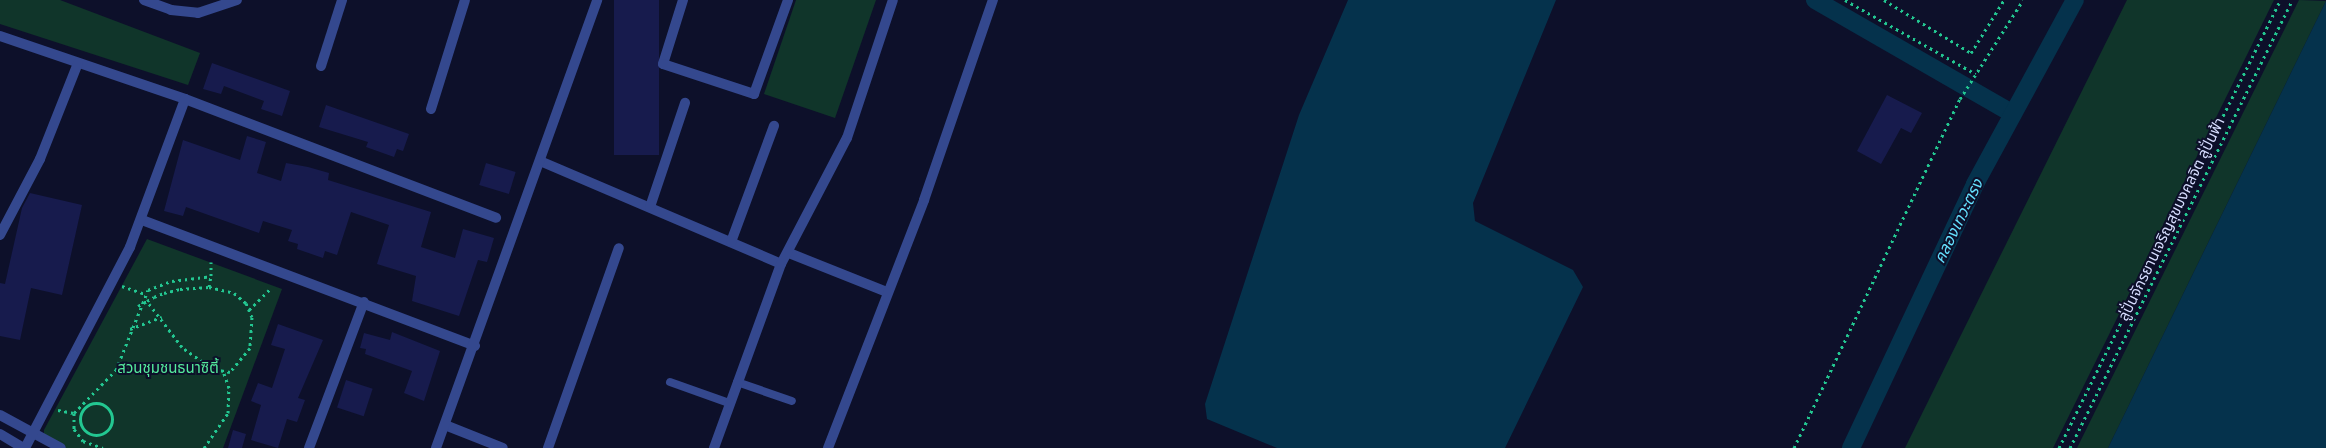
<!DOCTYPE html>
<meta charset="utf-8">
<style>
body{margin:0}
#map{position:relative;width:2326px;height:448px;overflow:hidden;background:#0d102a;font-family:"PT Sans Narrow","Noto Sans Thai",sans-serif}
div>[style]{position:absolute}
[style*='--x']{left:calc(var(--x)*1px);top:calc(var(--y)*1px);width:calc(var(--w)*1px);rotate:calc(var(--a)*1deg)}
.green>*{inset:0;background:#10352a}
.water>*{inset:0;background:#05324c}
.canal>*{height:18px;margin:-9px;padding:0 9px;transform-origin:9px;border-radius:9px;background:#05324c}
.building>*{inset:0;background:#171b4d;transform-origin:0 0}
.path>*{height:3px;margin-top:-1.5px;transform-origin:0;background:repeating-linear-gradient(90deg,#23c791 0 2.5px,transparent 0 6.5px)}
.path>.ring{margin:-1.5px;padding:0;box-sizing:content-box;background:none;border:3px solid #23c791;border-radius:50%}
.service>*{height:8px;margin:-4px;padding:0 4px;transform-origin:4px;border-radius:4px;background:#34488e}
.minor>*{height:10px;margin:-5px;padding:0 5px;transform-origin:5px;border-radius:5px;background:#34488e}
span{translate:-50% -50%;white-space:nowrap;text-align:center;line-height:1.15;-webkit-text-stroke:4px #0d102a;paint-order:stroke}
.street-label{font-size:15px;color:#d7ddff}
.park-label{font-size:15px;color:#55ec9e}
.water-label{font-size:16px;color:#65e1ff;font-style:italic}
</style>
<div id="map">
<div class="green">
<i style="clip-path:polygon(0 0,60px 0,200px 53px,188px 85px,0 24px)"></i>
<i style="clip-path:polygon(796px 0,876px 0,835px 118px,764px 94px)"></i>
<i style="clip-path:polygon(2127px 0,2274px 0,2053px 448px,1905px 448px)"></i>
<i style="clip-path:polygon(2299px 0,2326px 1px,2108px 448px,2077px 448px)"></i>
<i style="clip-path:polygon(147px 239px,282px 289px,223px 448px,62px 448px,44px 440px,44px 430px)"></i>
</div>
<div class="water">
<i style="clip-path:polygon(1348px 0,1556px 0,1473px 203px,1475px 221px,1573px 270px,1583px 287px,1505px 448px,1277px 448px,1207px 419px,1205px 404px,1299px 115px)"></i>
<i style="clip-path:polygon(2326px 1px,2326px 448px,2108px 448px)"></i>
</div>
<div class="canal">
<i style="--x:1815;--y:0;--w:228;--a:29.9"></i>
<i style="--x:1851;--y:448;--w:292;--a:-64.8"></i>
<i style="--x:1975;--y:184;--w:209;--a:-61.5"></i>
</div>
<div class="building">
<i style="left:614px;top:0;width:45px;height:155px"></i>
<i style="clip-path:polygon(212px 63px,290px 91px,282px 116px,261px 109px,264px 101px,224px 86px,221px 94px,203px 89px)"></i>
<i style="clip-path:polygon(1887px 95px,1922px 113px,1911px 133px,1901px 128px,1881px 164px,1857px 151px)"></i>
<i style="clip-path:polygon(326px 105px,409px 134px,403px 151px,397px 149px,394px 157px,366px 147px,368px 142px,319px 127px)"></i>
<i style="clip-path:polygon(247px 136px,266px 142px,257px 173px,281px 181px,286px 163px,308px 167px,329px 173px,328px 180px,431px 212px,421px 247px,455px 258px,463px 229px,494px 238px,487px 262px,478px 260px,459px 316px,412px 301px,416px 276px,377px 264px,389px 225px,351px 212px,337px 255px,325px 251px,323px 258px,297px 249px,298px 244px,288px 241px,292px 230px,263px 221px,259px 233px,186px 207px,183px 216px,164px 211px,183px 140px,240px 160px)"></i>
<i style="left:486px;top:163px;width:31px;height:23px;rotate:17deg"></i>
<i style="clip-path:polygon(30px 193px,82px 205px,62px 295px,31px 288px,20px 340px,0 336px,0 283px,5px 284px,22px 208px)"></i>
<i style="clip-path:polygon(278px 324px,323px 340px,298px 398px,305px 400px,297px 422px,287px 419px,278px 448px,251px 440px,261px 405px,251px 401px,258px 383px,272px 388px,285px 349px,271px 345px)"></i>
<i style="clip-path:polygon(392px 332px,440px 351px,424px 401px,404px 393px,412px 371px,365px 354px,366px 349px,360px 348px,364px 333px,390px 340px)"></i>
<i style="left:346px;top:380px;width:28px;height:29px;rotate:18deg"></i>
<i style="clip-path:polygon(233px 430px,246px 434px,242px 448px,228px 448px)"></i>
</div>
<div class="path">
<i style="--x:1845;--y:0;--w:150;--a:29.5"></i>
<i style="--x:1884;--y:0;--w:102;--a:31.3"></i>
<i style="--x:1971;--y:53;--w:62;--a:-58.1"></i>
<i style="--x:122;--y:286;--w:24;--a:19"></i>
<i style="--x:209;--y:287;--w:11;--a:-80"></i>
<i style="--x:138;--y:306;--w:10;--a:-29"></i>
<i style="--x:147;--y:301;--w:8;--a:-30"></i>
<i style="--x:154;--y:297;--w:11;--a:-22"></i>
<i style="--x:164;--y:293;--w:16;--a:-14"></i>
<i style="--x:180;--y:289;--w:29;--a:-4"></i>
<i style="--x:209;--y:287;--w:26;--a:13"></i>
<i style="--x:234;--y:293;--w:16;--a:40"></i>
<i style="--x:246;--y:303;--w:15;--a:67"></i>
<i style="--x:252;--y:317;--w:31;--a:94"></i>
<i style="--x:250;--y:348;--w:31;--a:130"></i>
<i style="--x:230;--y:372;--w:17;--a:-170"></i>
<i style="--x:213;--y:369;--w:38;--a:-145"></i>
<i style="--x:182;--y:347;--w:58;--a:-127.3"></i>
<i style="--x:249;--y:310;--w:31;--a:-45"></i>
<i style="--x:130;--y:329;--w:34;--a:-21"></i>
<i class="ring" style="left:80px;top:403px;width:29px;height:29px"></i>
<i style="--x:58;--y:410;--w:16;--a:11"></i>
<i style="--x:74;--y:413;--w:60;--a:-45.7"></i>
<i style="--x:116;--y:370;--w:86;--a:-68.2"></i>
<i style="--x:148;--y:290;--w:26;--a:-21"></i>
<i style="--x:172;--y:281;--w:39;--a:-7"></i>
<i style="--x:211;--y:276;--w:14;--a:-90"></i>
<i style="--x:74;--y:413;--w:16;--a:90"></i>
<i style="--x:74;--y:429;--w:15;--a:53"></i>
<i style="--x:83;--y:441;--w:21;--a:19"></i>
<i style="--x:204;--y:448;--w:42;--a:-55.6"></i>
<i style="--x:228;--y:413;--w:25;--a:-88"></i>
<i style="--x:229;--y:388;--w:18;--a:-109"></i>
<i style="--x:1794;--y:448;--w:386;--a:-64.6"></i>
<i style="--x:1960;--y:99;--w:117;--a:-57.5"></i>
<i style="--x:2059;--y:448;--w:500;--a:-63.7"></i>
<i style="--x:2070;--y:448;--w:500;--a:-63.6"></i>
</div>
<div class="service">
<i style="--x:670;--y:382;--w:63;--a:19.6"></i>
<i style="--x:737;--y:382;--w:58;--a:19.1"></i>
</div>
<div class="minor">
<i style="--x:144;--y:0;--w:29;--a:20"></i>
<i style="--x:171;--y:10;--w:27;--a:6"></i>
<i style="--x:198;--y:13;--w:41;--a:-18.4"></i>
<i style="--x:683;--y:0;--w:67;--a:107.4"></i>
<i style="--x:663;--y:64;--w:96;--a:18.2"></i>
<i style="--x:754;--y:94;--w:100;--a:-70.1"></i>
<i style="--x:0;--y:36;--w:195;--a:18.8"></i>
<i style="--x:185;--y:99;--w:333;--a:20.9"></i>
<i style="--x:321;--y:66;--w:69;--a:-72.3"></i>
<i style="--x:431;--y:109;--w:114;--a:-72.7"></i>
<i style="--x:540;--y:161;--w:262;--a:23.1"></i>
<i style="--x:650;--y:207;--w:110;--a:-71.4"></i>
<i style="--x:142;--y:220;--w:356;--a:20.7"></i>
<i style="--x:0;--y:235;--w:86;--a:-62.2"></i>
<i style="--x:40;--y:159;--w:103;--a:-68.4"></i>
<i style="--x:731;--y:242;--w:124;--a:-69.7"></i>
<i style="--x:789;--y:253;--w:105;--a:21.7"></i>
<i style="--x:0;--y:415;--w:69;--a:28.4"></i>
<i style="--x:445;--y:425;--w:62;--a:21.6"></i>
<i style="--x:0;--y:434;--w:27;--a:31"></i>
<i style="--x:25;--y:448;--w:227;--a:-62.4"></i>
<i style="--x:130;--y:247;--w:158;--a:-69.6"></i>
<i style="--x:309;--y:448;--w:156;--a:-69.4"></i>
<i style="--x:436;--y:448;--w:476;--a:-70.2"></i>
<i style="--x:548;--y:448;--w:212;--a:-70.5"></i>
<i style="--x:714;--y:448;--w:196;--a:-70"></i>
<i style="--x:781;--y:264;--w:142;--a:-62.4"></i>
<i style="--x:847;--y:138;--w:145;--a:-71.6"></i>
<i style="--x:828;--y:448;--w:266;--a:-68.8"></i>
<i style="--x:924;--y:200;--w:212;--a:-71"></i>
</div>
<div class="street-label">
<span style="left:2171px;top:219px;rotate:-64deg">ลู่ปั่นจักรยานเจริญสุขมงคลจิต ลู่ปั่นฟ้า</span>
</div>
<div class="park-label">
<span style="left:168px;top:368px">สวนชุมชนธนาซิตี้</span>
</div>
<div class="water-label">
<span style="left:1958px;top:221px;rotate:-64deg">คลองเทวะตรง</span>
</div>
</div>
